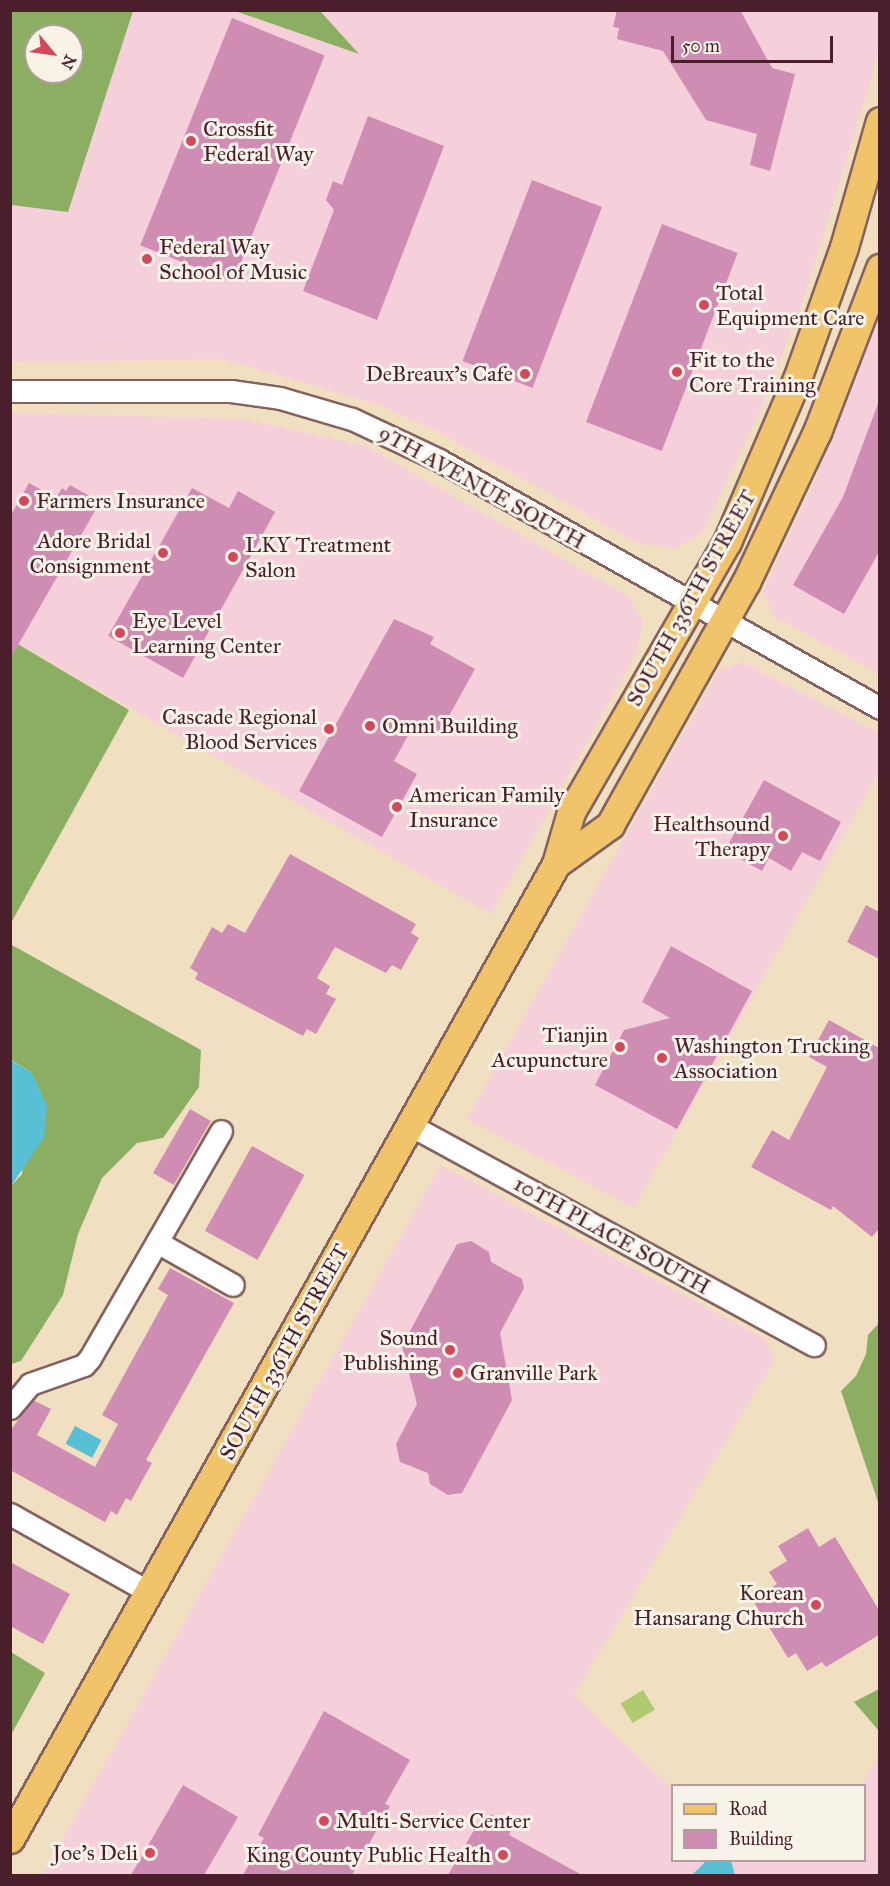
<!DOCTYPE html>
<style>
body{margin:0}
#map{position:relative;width:890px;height:1886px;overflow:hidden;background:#f1dfc1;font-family:"IM FELL Great Primer",serif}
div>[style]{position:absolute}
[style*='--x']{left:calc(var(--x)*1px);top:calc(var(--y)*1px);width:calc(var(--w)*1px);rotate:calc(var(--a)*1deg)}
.built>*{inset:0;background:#f5cfda}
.green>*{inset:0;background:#b0ca70;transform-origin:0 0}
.forest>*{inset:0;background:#8cae62}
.water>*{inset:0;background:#58c0d5;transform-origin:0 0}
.building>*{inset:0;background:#d08db4;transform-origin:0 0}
.roads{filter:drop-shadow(2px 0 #846260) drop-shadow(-2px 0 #846260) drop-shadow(0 2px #846260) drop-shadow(0 -2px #846260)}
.minor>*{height:21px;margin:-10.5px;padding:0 10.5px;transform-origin:10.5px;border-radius:10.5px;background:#fff}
.major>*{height:27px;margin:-13.5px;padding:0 13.5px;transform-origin:13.5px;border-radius:13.5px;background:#f1c36a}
.dots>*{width:16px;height:16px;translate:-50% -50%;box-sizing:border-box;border:3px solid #f7f3e8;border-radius:50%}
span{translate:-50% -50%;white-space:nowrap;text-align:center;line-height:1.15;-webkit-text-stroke:6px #f7f3e8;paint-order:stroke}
.poi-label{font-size:22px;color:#4a1f2b}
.left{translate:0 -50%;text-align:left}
.right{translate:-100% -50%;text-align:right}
.street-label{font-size:22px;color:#4a1f2b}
.frame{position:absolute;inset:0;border:12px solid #4a1f2b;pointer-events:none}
.legend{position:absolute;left:671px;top:1784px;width:195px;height:78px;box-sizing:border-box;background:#f7f3e8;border:2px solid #b29e9c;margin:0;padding:8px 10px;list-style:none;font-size:18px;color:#4a1f2b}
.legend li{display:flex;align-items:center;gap:12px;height:30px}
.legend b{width:30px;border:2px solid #b29e9c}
.north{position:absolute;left:24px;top:24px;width:60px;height:60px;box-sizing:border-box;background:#f7f3e8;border:2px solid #b29e9c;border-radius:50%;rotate:119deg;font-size:16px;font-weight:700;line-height:24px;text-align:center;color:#4a1f2b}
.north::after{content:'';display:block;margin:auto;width:21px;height:27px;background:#d1495b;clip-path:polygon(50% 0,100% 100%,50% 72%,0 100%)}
.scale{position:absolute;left:671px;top:36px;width:162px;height:27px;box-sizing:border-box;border:3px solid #4a1f2b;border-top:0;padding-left:8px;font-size:18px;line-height:21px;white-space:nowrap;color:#4a1f2b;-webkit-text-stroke:4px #f7f3e8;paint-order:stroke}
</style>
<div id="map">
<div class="built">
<i style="clip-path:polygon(133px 11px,235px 11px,358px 54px,320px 11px,879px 11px,879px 44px,871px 80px,803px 300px,759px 413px,702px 533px,676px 548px,640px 544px,433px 429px,377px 404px,223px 359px,11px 362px,11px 205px,68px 212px)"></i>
<i style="clip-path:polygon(879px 317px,879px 674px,774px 616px,763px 592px,816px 477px)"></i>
<i style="clip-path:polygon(11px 413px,243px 419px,366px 446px,629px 597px,643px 622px,636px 654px,491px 914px,11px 640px)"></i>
<i style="clip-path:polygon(742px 662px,879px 733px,879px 772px,634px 1208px,467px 1119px,719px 670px)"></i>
<i style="clip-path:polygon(441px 1165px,764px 1338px,775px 1359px,574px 1695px,672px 1788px,672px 1860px,864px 1860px,862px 1785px,879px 1755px,879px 1875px,42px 1876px)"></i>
</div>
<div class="green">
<i style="left:643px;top:1690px;width:23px;height:26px;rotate:59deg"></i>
</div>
<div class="forest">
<i style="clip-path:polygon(evenodd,11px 10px,133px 11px,68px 212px,11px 205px,11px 10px,36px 36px,72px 36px,72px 72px,36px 72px,36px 36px)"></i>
<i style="clip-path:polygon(235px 11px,320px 11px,359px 54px)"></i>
<i style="clip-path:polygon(11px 640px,129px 710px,11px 923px)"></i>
<i style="clip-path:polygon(10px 944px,201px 1050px,199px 1087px,163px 1138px,137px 1143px,102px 1178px,78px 1234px,63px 1295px,21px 1361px,11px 1364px,11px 1186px,22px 1174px,32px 1073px,11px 1060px)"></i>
<i style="clip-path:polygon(879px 1323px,879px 1505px,841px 1391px,856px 1376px,866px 1354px,868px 1335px)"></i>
<i style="clip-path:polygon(11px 1652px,45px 1673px,11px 1735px)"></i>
<i style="clip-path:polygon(879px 1689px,879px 1731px,854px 1702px)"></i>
</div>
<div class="water">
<i style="clip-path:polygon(10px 1060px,32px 1073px,47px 1106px,44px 1138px,11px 1186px)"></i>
<i style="left:75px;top:1426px;width:30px;height:20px;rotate:28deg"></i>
<i style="clip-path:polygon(707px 1860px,731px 1861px,735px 1875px,692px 1875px)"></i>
</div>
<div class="building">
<i style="clip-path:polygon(617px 10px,740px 10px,772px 68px,795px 74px,770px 171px,750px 165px,757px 134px,706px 120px,663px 51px,617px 39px,619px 28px,613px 27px)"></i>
<i style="left:232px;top:18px;width:100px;height:245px;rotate:22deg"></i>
<i style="clip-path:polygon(368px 116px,444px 146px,377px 320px,303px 291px,334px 210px,326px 200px,333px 181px,342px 185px)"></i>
<i style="left:532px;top:180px;width:75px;height:194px;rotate:21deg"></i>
<i style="left:662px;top:224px;width:81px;height:212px;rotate:21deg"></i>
<i style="clip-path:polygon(879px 401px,879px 552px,844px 614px,793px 585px,843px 497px)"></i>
<i style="clip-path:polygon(29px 483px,56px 498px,62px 488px,66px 491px,70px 485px,100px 502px,10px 659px,10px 517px)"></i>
<i style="clip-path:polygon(192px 488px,229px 508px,238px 491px,275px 512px,183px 678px,108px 636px)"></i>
<i style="clip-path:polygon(394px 619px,434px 637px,430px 644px,475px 669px,439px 734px,416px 721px,394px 761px,417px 774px,382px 837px,299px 791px)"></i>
<i style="clip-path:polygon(764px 780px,841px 822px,820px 861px,802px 852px,791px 871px,769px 858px,762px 871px,725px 850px)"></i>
<i style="clip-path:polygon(290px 854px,416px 924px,411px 933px,419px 938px,401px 970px,392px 965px,386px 973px,335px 947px,317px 978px,330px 986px,326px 994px,336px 999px,316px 1034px,307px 1029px,303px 1036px,195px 979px,198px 973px,190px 968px,212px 927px,222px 933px,228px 924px,245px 933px)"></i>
<i style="clip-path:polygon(866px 905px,879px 912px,879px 959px,847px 942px)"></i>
<i style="clip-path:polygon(671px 946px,752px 991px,677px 1129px,595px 1085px,624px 1030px,670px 1018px,642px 1002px)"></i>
<i style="clip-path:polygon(829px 1020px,879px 1048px,879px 1229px,872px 1237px,833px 1206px,831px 1210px,751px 1167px,772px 1130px,789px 1140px,827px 1067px,809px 1057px)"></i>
<i style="left:190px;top:1109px;width:24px;height:74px;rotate:30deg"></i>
<i style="left:252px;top:1146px;width:60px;height:97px;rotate:29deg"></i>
<i style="clip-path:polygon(471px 1241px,489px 1252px,491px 1262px,522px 1279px,524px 1288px,500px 1333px,512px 1400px,462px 1493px,448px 1495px,430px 1484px,428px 1473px,400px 1462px,396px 1444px,417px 1404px,402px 1346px,457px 1244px)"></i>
<i style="clip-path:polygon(170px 1268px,234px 1303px,146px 1460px,152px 1463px,131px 1501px,126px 1498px,117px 1515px,111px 1511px,105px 1522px,10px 1470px,10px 1431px,33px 1400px,51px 1409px,37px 1435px,95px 1467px,118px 1424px,102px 1415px,168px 1295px,158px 1289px)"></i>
<i style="clip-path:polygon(808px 1528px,819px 1547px,835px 1537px,879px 1610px,879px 1635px,826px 1667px,822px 1662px,807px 1671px,796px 1653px,788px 1658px,752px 1599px,777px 1584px,769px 1572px,787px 1561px,778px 1546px)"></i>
<i style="clip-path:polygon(10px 1562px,70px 1594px,43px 1644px,10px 1626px)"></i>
<i style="clip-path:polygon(324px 1711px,410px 1760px,385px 1804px,390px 1806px,352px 1875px,243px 1875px,264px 1838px,258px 1835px)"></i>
<i style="clip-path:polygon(183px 1785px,238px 1817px,204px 1875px,131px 1875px)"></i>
<i style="clip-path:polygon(491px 1814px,513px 1826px,509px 1835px,582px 1875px,448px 1875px,481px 1818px,487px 1821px)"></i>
</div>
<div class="roads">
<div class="minor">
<i style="--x:10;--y:391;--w:221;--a:0"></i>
<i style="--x:231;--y:391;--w:49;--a:8.1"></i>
<i style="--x:280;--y:398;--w:75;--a:16.3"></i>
<i style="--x:352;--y:419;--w:96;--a:25.2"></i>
<i style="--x:439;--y:460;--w:506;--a:29.35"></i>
<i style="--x:410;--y:1125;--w:460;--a:28.6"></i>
<i style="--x:157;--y:1242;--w:87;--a:29.5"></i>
<i style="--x:10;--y:1408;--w:31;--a:-50"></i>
<i style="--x:30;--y:1384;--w:57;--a:-19.4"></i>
<i style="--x:84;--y:1365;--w:9;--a:-49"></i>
<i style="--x:90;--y:1358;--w:262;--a:-60"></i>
<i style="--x:10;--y:1514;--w:159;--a:29.3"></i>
</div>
<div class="major">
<i style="--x:556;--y:864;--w:67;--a:-35.8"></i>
<i style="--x:610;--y:825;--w:278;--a:-60.8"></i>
<i style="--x:746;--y:582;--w:166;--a:-64.7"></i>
<i style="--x:817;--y:432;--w:176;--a:-69"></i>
<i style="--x:10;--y:1839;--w:1117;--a:-60.75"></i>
<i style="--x:556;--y:864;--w:54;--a:-73.9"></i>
<i style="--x:571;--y:812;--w:312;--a:-60"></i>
<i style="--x:727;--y:542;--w:177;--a:-66.8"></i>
<i style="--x:797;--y:379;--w:140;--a:-70.4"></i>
<i style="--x:844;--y:247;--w:131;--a:-74.1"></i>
</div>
</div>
<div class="dots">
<i style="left:191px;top:141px;background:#d1495b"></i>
<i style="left:147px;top:259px;background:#d1495b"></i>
<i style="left:704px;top:305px;background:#d1495b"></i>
<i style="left:677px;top:372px;background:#d1495b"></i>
<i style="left:525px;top:374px;background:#d1495b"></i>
<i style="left:24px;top:501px;background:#d1495b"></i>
<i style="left:163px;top:553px;background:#d1495b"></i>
<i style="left:233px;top:557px;background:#d1495b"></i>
<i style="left:120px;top:633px;background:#d1495b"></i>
<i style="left:370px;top:726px;background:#d1495b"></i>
<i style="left:329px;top:729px;background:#d1495b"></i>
<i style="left:397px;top:807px;background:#d1495b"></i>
<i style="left:783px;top:836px;background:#d1495b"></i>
<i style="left:620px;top:1047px;background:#d1495b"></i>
<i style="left:662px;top:1058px;background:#d1495b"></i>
<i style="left:450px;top:1350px;background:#d1495b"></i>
<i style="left:458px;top:1373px;background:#d1495b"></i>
<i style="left:816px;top:1605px;background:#d1495b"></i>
<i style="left:324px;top:1821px;background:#d1495b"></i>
<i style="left:150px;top:1853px;background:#d1495b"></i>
<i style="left:503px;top:1855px;background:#d1495b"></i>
</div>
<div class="poi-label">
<span class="left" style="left:203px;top:141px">Crossfit<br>Federal Way</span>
<span class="left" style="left:159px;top:259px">Federal Way<br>School of Music</span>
<span class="left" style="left:716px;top:305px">Total<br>Equipment Care</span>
<span class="left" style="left:689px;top:372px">Fit to the<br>Core Training</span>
<span class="right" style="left:513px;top:374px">DeBreaux's Cafe</span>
<span class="left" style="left:36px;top:501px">Farmers Insurance</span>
<span class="right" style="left:151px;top:553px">Adore Bridal<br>Consignment</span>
<span class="left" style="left:245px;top:557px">LKY Treatment<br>Salon</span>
<span class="left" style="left:132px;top:633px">Eye Level<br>Learning Center</span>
<span class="right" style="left:317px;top:729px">Cascade Regional<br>Blood Services</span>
<span class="left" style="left:382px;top:726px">Omni Building</span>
<span class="left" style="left:409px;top:807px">American Family<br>Insurance</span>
<span class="right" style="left:770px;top:836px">Healthsound<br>Therapy</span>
<span class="right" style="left:608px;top:1047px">Tianjin<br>Acupuncture</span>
<span class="left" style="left:674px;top:1058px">Washington Trucking<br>Association</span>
<span class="right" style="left:438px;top:1350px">Sound<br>Publishing</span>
<span class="left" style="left:470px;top:1373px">Granville Park</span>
<span class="right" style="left:804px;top:1605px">Korean<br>Hansarang Church</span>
<span class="left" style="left:336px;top:1821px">Multi-Service Center</span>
<span class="right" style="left:138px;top:1853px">Joe's Deli</span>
<span class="right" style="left:491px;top:1855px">King County Public Health</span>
</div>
<div class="street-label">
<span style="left:482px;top:487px;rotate:29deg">9TH AVENUE SOUTH</span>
<span style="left:691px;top:598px;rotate:-61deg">SOUTH 336TH STREET</span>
<span style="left:612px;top:1235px;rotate:29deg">10TH PLACE SOUTH</span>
<span style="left:284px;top:1352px;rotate:-61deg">SOUTH 336TH STREET</span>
</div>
<div class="frame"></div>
<ul class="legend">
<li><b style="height:8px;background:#f1c36a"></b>Road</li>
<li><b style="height:16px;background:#d08db4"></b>Building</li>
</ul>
<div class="north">N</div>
<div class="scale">50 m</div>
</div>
